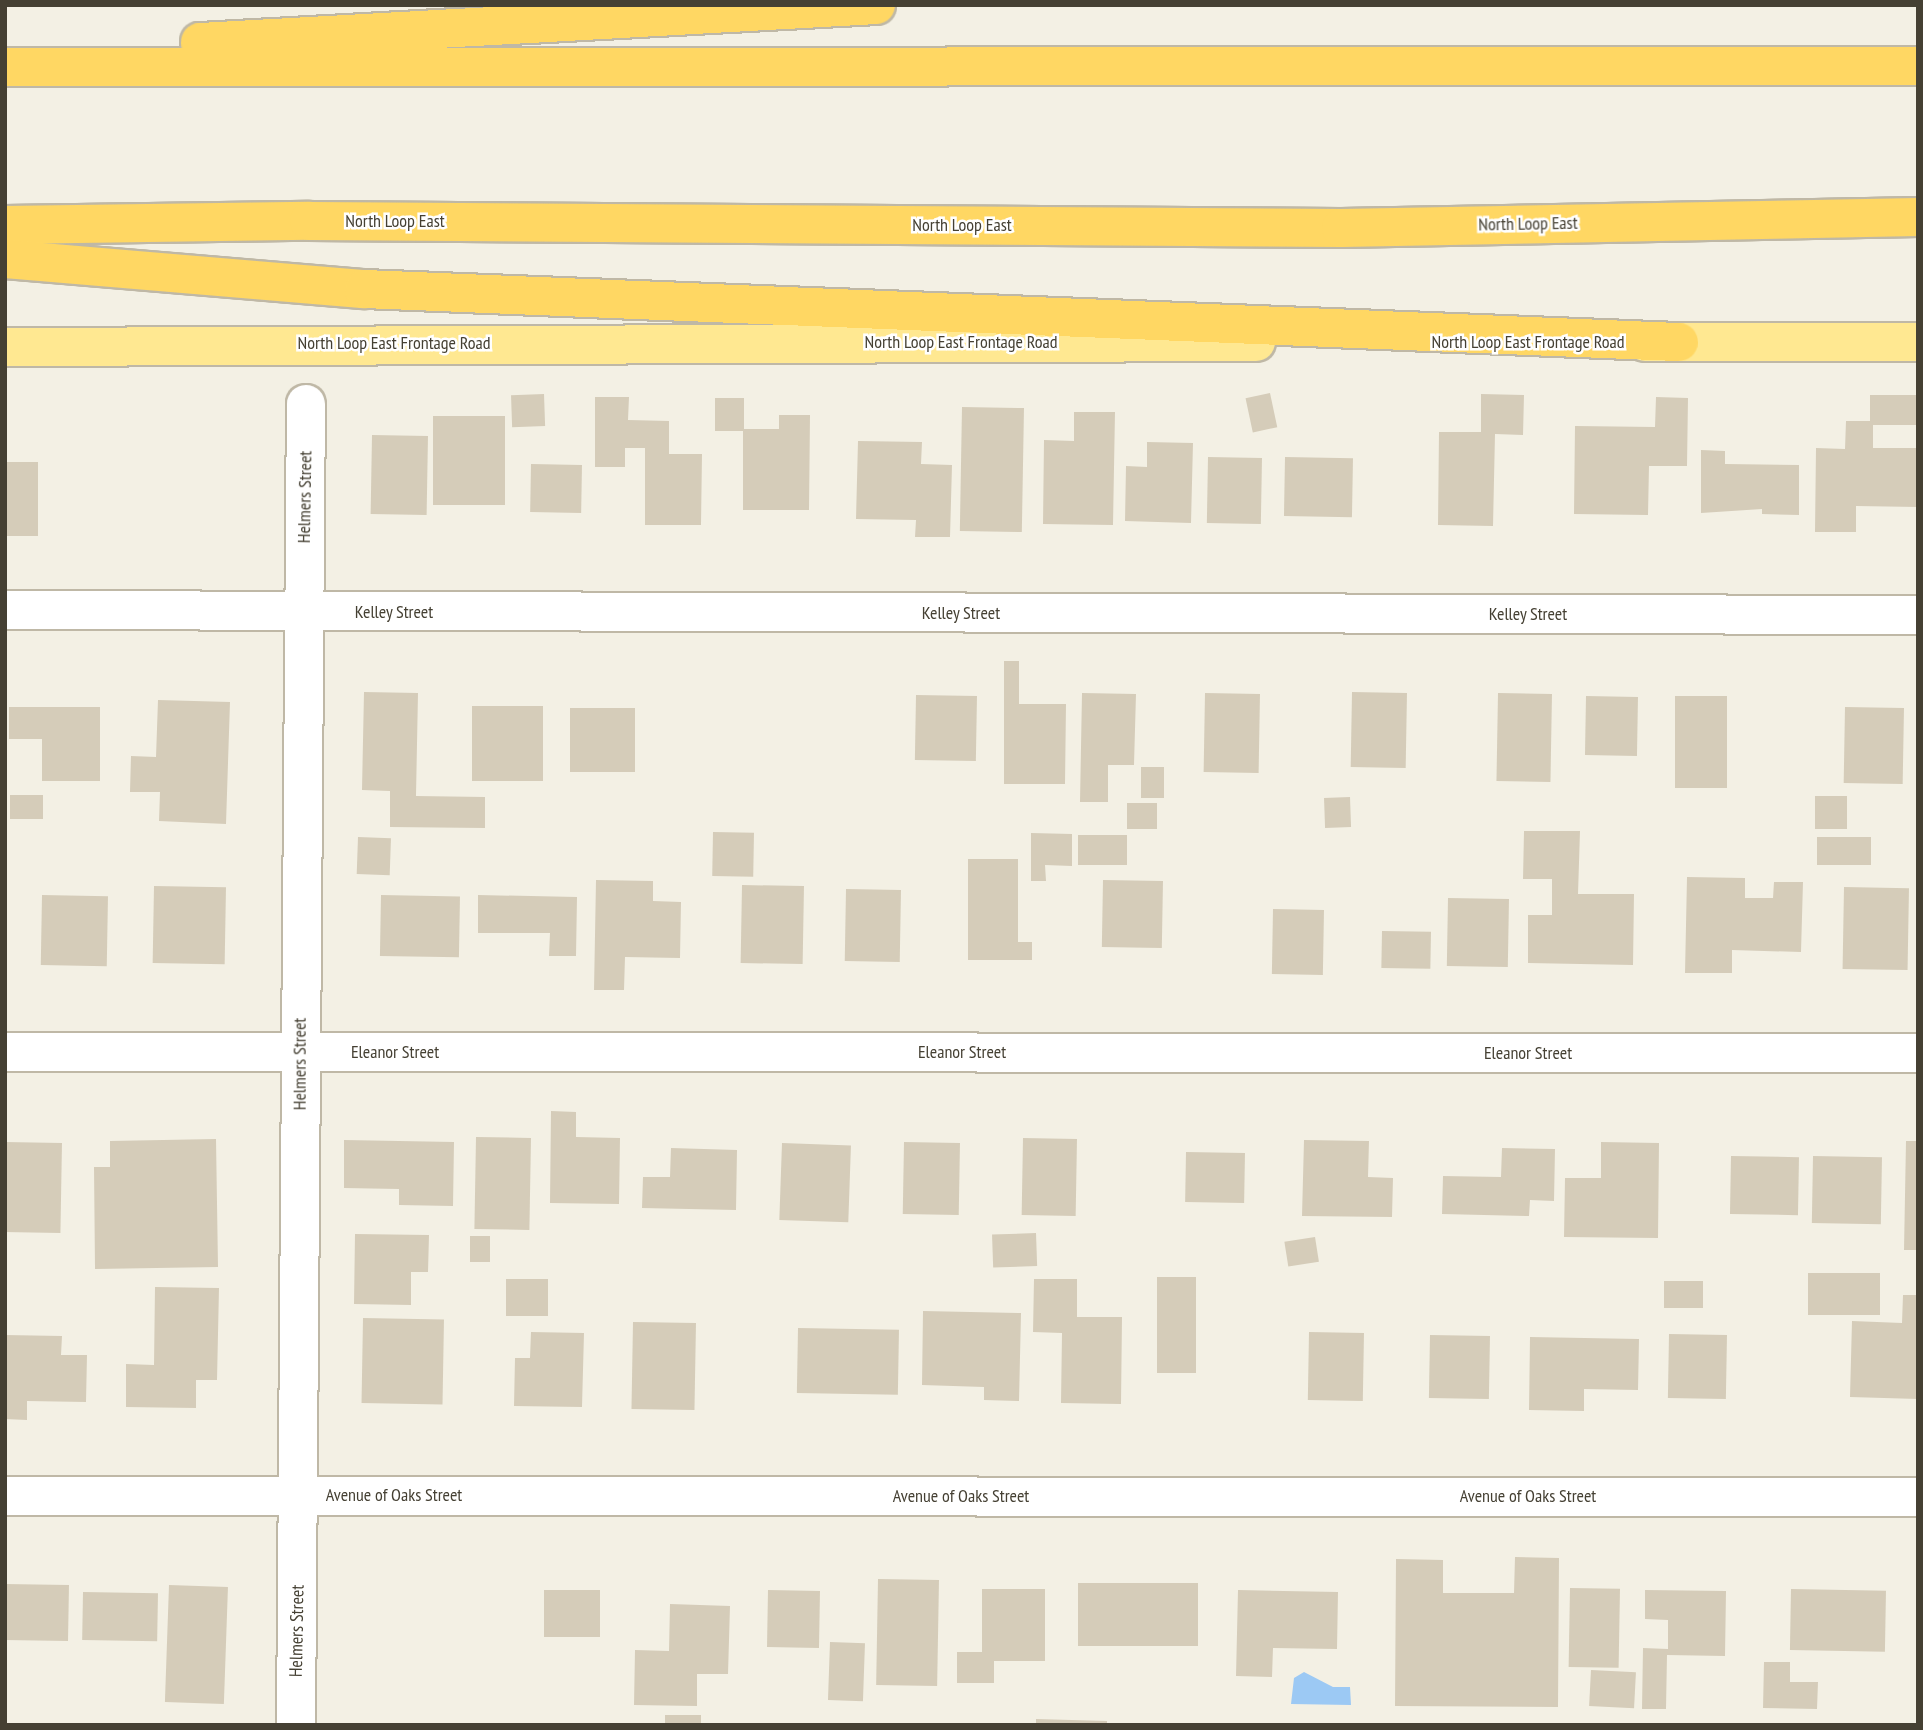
<!DOCTYPE html>
<style>
body{margin:0}
#map{position:relative;width:1923px;height:1730px;overflow:hidden;background:#f3f0e4;font-family:"PT Sans Narrow",sans-serif}
div>[style]{position:absolute}
[style*='--x']{left:calc(var(--x)*1px);top:calc(var(--y)*1px);width:calc(var(--w)*1px);rotate:calc(var(--a)*1deg)}
.water>*{inset:0;background:#9cc9f4}
.building>*{inset:0;background:#d5ccb9;transform-origin:0 0}
.roads{filter:drop-shadow(2px 0 #bfb8a6) drop-shadow(-2px 0 #bfb8a6) drop-shadow(0 2px #bfb8a6) drop-shadow(0 -2px #bfb8a6)}
.minor>*{height:38px;margin:-19px;padding:0 19px;transform-origin:19px;border-radius:19px;background:#fff}
.major>*{height:38px;margin:-19px;padding:0 19px;transform-origin:19px;border-radius:19px;background:#ffe891}
.highway>*{height:38px;margin:-19px;padding:0 19px;transform-origin:19px;border-radius:19px;background:#ffd763}
span{translate:-50% -50%;white-space:nowrap;text-align:center;line-height:1.15;-webkit-text-stroke:5px #fff;paint-order:stroke}
.street-label{font-size:18px;color:#454033}
.frame{position:absolute;inset:0;border:7px solid #454033;pointer-events:none}
</style>
<div id="map">
<div class="water">
<i style="clip-path:polygon(1304px 1672px,1333px 1687px,1350px 1687px,1351px 1705px,1291px 1704px,1294px 1678px)"></i>
</div>
<div class="building">
<i style="left:1270px;top:393px;width:35px;height:25px;rotate:78deg"></i>
<i style="left:544px;top:394px;width:32px;height:33px;rotate:88deg"></i>
<i style="clip-path:polygon(1481px 394px,1524px 395px,1523px 435px,1495px 434px,1493px 526px,1438px 525px,1439px 432px,1481px 432px)"></i>
<i style="clip-path:polygon(1870px 395px,1918px 395px,1918px 425px,1873px 425px,1873px 448px,1918px 448px,1918px 507px,1856px 506px,1856px 532px,1815px 532px,1816px 448px,1845px 449px,1846px 421px,1870px 421px)"></i>
<i style="clip-path:polygon(595px 397px,629px 397px,628px 420px,669px 421px,669px 454px,702px 454px,701px 525px,645px 525px,645px 448px,625px 448px,625px 467px,595px 467px)"></i>
<i style="clip-path:polygon(1656px 397px,1688px 398px,1687px 466px,1649px 466px,1648px 515px,1574px 514px,1575px 426px,1655px 427px)"></i>
<i style="clip-path:polygon(715px 398px,744px 398px,744px 429px,779px 429px,779px 415px,810px 415px,809px 510px,743px 510px,743px 431px,715px 431px)"></i>
<i style="left:962px;top:407px;width:62px;height:124px;rotate:1deg"></i>
<i style="clip-path:polygon(1074px 412px,1115px 412px,1113px 525px,1043px 524px,1044px 440px,1074px 441px)"></i>
<i style="left:433px;top:416px;width:72px;height:89px"></i>
<i style="left:372px;top:435px;width:56px;height:79px;rotate:1deg"></i>
<i style="clip-path:polygon(858px 441px,922px 442px,921px 464px,952px 465px,950px 537px,915px 537px,916px 520px,856px 519px)"></i>
<i style="clip-path:polygon(1147px 442px,1193px 443px,1191px 523px,1125px 521px,1126px 466px,1147px 467px)"></i>
<i style="clip-path:polygon(1701px 450px,1725px 451px,1725px 464px,1799px 465px,1799px 515px,1762px 514px,1762px 509px,1701px 513px)"></i>
<i style="left:1208px;top:457px;width:54px;height:66px;rotate:1deg"></i>
<i style="left:1285px;top:457px;width:68px;height:59px;rotate:1deg"></i>
<i style="left:5px;top:462px;width:33px;height:74px"></i>
<i style="left:531px;top:464px;width:51px;height:48px;rotate:1deg"></i>
<i style="clip-path:polygon(1004px 661px,1019px 661px,1019px 704px,1066px 704px,1065px 784px,1004px 784px)"></i>
<i style="clip-path:polygon(364px 692px,418px 693px,416px 796px,485px 797px,485px 828px,390px 827px,390px 791px,362px 790px)"></i>
<i style="left:1352px;top:692px;width:55px;height:75px;rotate:1deg"></i>
<i style="clip-path:polygon(1082px 693px,1136px 694px,1134px 765px,1108px 765px,1108px 802px,1080px 802px)"></i>
<i style="left:1205px;top:693px;width:55px;height:79px;rotate:1deg"></i>
<i style="left:1498px;top:693px;width:54px;height:88px;rotate:1deg"></i>
<i style="left:916px;top:695px;width:61px;height:65px;rotate:1deg"></i>
<i style="left:1586px;top:696px;width:52px;height:59px;rotate:1deg"></i>
<i style="left:1727px;top:696px;width:92px;height:52px;rotate:90deg"></i>
<i style="clip-path:polygon(158px 700px,230px 702px,226px 824px,159px 821px,160px 792px,130px 792px,131px 756px,156px 757px)"></i>
<i style="left:472px;top:706px;width:71px;height:75px"></i>
<i style="clip-path:polygon(9px 707px,100px 707px,100px 781px,42px 781px,42px 739px,9px 739px)"></i>
<i style="left:1845px;top:707px;width:59px;height:76px;rotate:1deg"></i>
<i style="left:570px;top:708px;width:65px;height:64px"></i>
<i style="left:1141px;top:767px;width:23px;height:31px"></i>
<i style="left:10px;top:795px;width:33px;height:24px"></i>
<i style="left:1815px;top:796px;width:32px;height:33px"></i>
<i style="left:1350px;top:797px;width:30px;height:26px;rotate:88deg"></i>
<i style="left:1127px;top:803px;width:30px;height:26px"></i>
<i style="clip-path:polygon(1524px 831px,1580px 831px,1578px 894px,1634px 894px,1633px 965px,1528px 963px,1528px 915px,1552px 915px,1552px 879px,1523px 879px)"></i>
<i style="left:713px;top:832px;width:41px;height:44px;rotate:1deg"></i>
<i style="clip-path:polygon(1031px 833px,1072px 834px,1072px 866px,1045px 865px,1046px 881px,1031px 881px)"></i>
<i style="left:1078px;top:835px;width:49px;height:30px"></i>
<i style="left:358px;top:837px;width:33px;height:37px;rotate:2deg"></i>
<i style="left:1817px;top:837px;width:54px;height:28px"></i>
<i style="clip-path:polygon(968px 859px,1018px 859px,1018px 942px,1032px 942px,1032px 960px,968px 960px)"></i>
<i style="clip-path:polygon(1687px 877px,1745px 878px,1745px 898px,1773px 898px,1774px 882px,1803px 882px,1801px 952px,1732px 950px,1732px 973px,1685px 973px)"></i>
<i style="clip-path:polygon(596px 880px,653px 881px,653px 901px,681px 902px,680px 958px,625px 957px,624px 990px,594px 990px)"></i>
<i style="left:1103px;top:880px;width:60px;height:67px;rotate:1deg"></i>
<i style="left:742px;top:885px;width:62px;height:78px;rotate:1deg"></i>
<i style="left:154px;top:886px;width:72px;height:77px;rotate:1deg"></i>
<i style="left:1844px;top:887px;width:65px;height:82px;rotate:1deg"></i>
<i style="left:846px;top:889px;width:55px;height:72px;rotate:1deg"></i>
<i style="left:42px;top:895px;width:66px;height:70px;rotate:1deg"></i>
<i style="left:381px;top:895px;width:79px;height:61px;rotate:1deg"></i>
<i style="clip-path:polygon(478px 895px,577px 897px,576px 956px,549px 956px,550px 933px,478px 933px)"></i>
<i style="left:1448px;top:898px;width:61px;height:68px;rotate:1deg"></i>
<i style="left:1273px;top:909px;width:51px;height:65px;rotate:1deg"></i>
<i style="left:1382px;top:931px;width:49px;height:37px;rotate:1deg"></i>
<i style="clip-path:polygon(551px 1111px,576px 1112px,576px 1137px,620px 1138px,619px 1204px,550px 1203px)"></i>
<i style="left:476px;top:1137px;width:55px;height:92px;rotate:1deg"></i>
<i style="left:1023px;top:1138px;width:54px;height:77px;rotate:1deg"></i>
<i style="clip-path:polygon(216px 1139px,218px 1267px,95px 1269px,94px 1167px,110px 1167px,110px 1141px)"></i>
<i style="clip-path:polygon(344px 1140px,454px 1142px,453px 1206px,399px 1205px,399px 1189px,344px 1188px)"></i>
<i style="clip-path:polygon(1304px 1140px,1369px 1141px,1368px 1177px,1393px 1178px,1392px 1217px,1302px 1216px)"></i>
<i style="clip-path:polygon(1906px 1141px,1918px 1141px,1918px 1250px,1904px 1250px)"></i>
<i style="left:5px;top:1142px;width:57px;height:90px;rotate:1deg"></i>
<i style="left:904px;top:1142px;width:56px;height:72px;rotate:1deg"></i>
<i style="clip-path:polygon(1601px 1142px,1659px 1143px,1658px 1238px,1564px 1237px,1565px 1178px,1601px 1178px)"></i>
<i style="left:782px;top:1143px;width:69px;height:77px;rotate:2deg"></i>
<i style="clip-path:polygon(671px 1148px,737px 1150px,736px 1210px,642px 1208px,643px 1177px,670px 1177px)"></i>
<i style="clip-path:polygon(1502px 1148px,1555px 1149px,1554px 1201px,1530px 1200px,1529px 1216px,1442px 1214px,1443px 1176px,1501px 1177px)"></i>
<i style="left:1186px;top:1152px;width:59px;height:50px;rotate:1deg"></i>
<i style="left:1731px;top:1156px;width:68px;height:58px;rotate:1deg"></i>
<i style="left:1813px;top:1156px;width:69px;height:67px;rotate:1deg"></i>
<i style="left:1036px;top:1233px;width:33px;height:44px;rotate:88deg"></i>
<i style="clip-path:polygon(355px 1234px,429px 1235px,428px 1272px,411px 1272px,411px 1305px,354px 1304px)"></i>
<i style="left:470px;top:1236px;width:20px;height:26px"></i>
<i style="left:1315px;top:1237px;width:25px;height:31px;rotate:81deg"></i>
<i style="left:1808px;top:1273px;width:72px;height:42px"></i>
<i style="left:1157px;top:1277px;width:39px;height:96px"></i>
<i style="left:506px;top:1279px;width:42px;height:37px"></i>
<i style="clip-path:polygon(1034px 1279px,1077px 1279px,1077px 1317px,1122px 1317px,1121px 1404px,1061px 1403px,1062px 1333px,1033px 1332px)"></i>
<i style="left:1664px;top:1281px;width:39px;height:27px"></i>
<i style="clip-path:polygon(155px 1287px,219px 1288px,217px 1380px,196px 1380px,196px 1408px,126px 1407px,126px 1364px,154px 1365px)"></i>
<i style="clip-path:polygon(1903px 1295px,1918px 1295px,1918px 1399px,1850px 1397px,1852px 1321px,1902px 1323px)"></i>
<i style="clip-path:polygon(923px 1311px,1021px 1313px,1019px 1401px,984px 1400px,984px 1387px,922px 1385px)"></i>
<i style="left:363px;top:1318px;width:81px;height:85px;rotate:1deg"></i>
<i style="left:633px;top:1322px;width:63px;height:87px;rotate:1deg"></i>
<i style="left:798px;top:1328px;width:101px;height:65px;rotate:1deg"></i>
<i style="clip-path:polygon(531px 1332px,584px 1333px,582px 1407px,514px 1406px,515px 1358px,530px 1358px)"></i>
<i style="left:1309px;top:1332px;width:55px;height:68px;rotate:1deg"></i>
<i style="left:1669px;top:1334px;width:58px;height:64px;rotate:1deg"></i>
<i style="clip-path:polygon(5px 1335px,62px 1336px,61px 1355px,87px 1355px,86px 1402px,27px 1401px,27px 1420px,5px 1419px)"></i>
<i style="left:1430px;top:1335px;width:60px;height:63px;rotate:1deg"></i>
<i style="clip-path:polygon(1530px 1337px,1639px 1339px,1638px 1390px,1584px 1389px,1584px 1411px,1529px 1410px)"></i>
<i style="clip-path:polygon(1515px 1557px,1559px 1558px,1558px 1707px,1395px 1706px,1396px 1559px,1443px 1560px,1443px 1593px,1514px 1593px)"></i>
<i style="left:878px;top:1579px;width:61px;height:106px;rotate:1deg"></i>
<i style="left:1078px;top:1583px;width:120px;height:63px"></i>
<i style="left:5px;top:1584px;width:64px;height:56px;rotate:1deg"></i>
<i style="left:169px;top:1585px;width:59px;height:117px;rotate:2deg"></i>
<i style="left:1570px;top:1588px;width:50px;height:79px;rotate:1deg"></i>
<i style="clip-path:polygon(982px 1589px,1045px 1589px,1045px 1661px,994px 1661px,994px 1683px,957px 1683px,957px 1652px,982px 1652px)"></i>
<i style="left:1791px;top:1589px;width:95px;height:61px;rotate:1deg"></i>
<i style="left:544px;top:1590px;width:56px;height:47px"></i>
<i style="left:768px;top:1590px;width:52px;height:57px;rotate:1deg"></i>
<i style="clip-path:polygon(1238px 1590px,1338px 1592px,1337px 1649px,1273px 1648px,1272px 1677px,1236px 1676px)"></i>
<i style="clip-path:polygon(1645px 1590px,1726px 1591px,1725px 1656px,1667px 1655px,1666px 1709px,1642px 1709px,1643px 1648px,1668px 1649px,1668px 1620px,1645px 1619px)"></i>
<i style="left:83px;top:1592px;width:75px;height:48px;rotate:1deg"></i>
<i style="clip-path:polygon(670px 1604px,730px 1606px,728px 1674px,697px 1674px,697px 1706px,634px 1705px,635px 1650px,669px 1651px)"></i>
<i style="left:830px;top:1642px;width:35px;height:58px;rotate:2deg"></i>
<i style="clip-path:polygon(1764px 1662px,1790px 1662px,1790px 1682px,1818px 1682px,1817px 1709px,1763px 1708px)"></i>
<i style="left:1591px;top:1670px;width:45px;height:36px;rotate:3deg"></i>
<i style="left:665px;top:1715px;width:36px;height:10px"></i>
<i style="clip-path:polygon(1036px 1719px,1107px 1721px,1107px 1725px,1036px 1725px)"></i>
</div>
<div class="roads">
<div class="minor">
<i style="--x:5;--y:610;--w:1913;--a:0.15"></i>
<i style="--x:5;--y:1052;--w:1913;--a:0.03"></i>
<i style="--x:5;--y:1496;--w:1913;--a:0.03"></i>
<i style="--x:296;--y:1725;--w:1321;--a:-89.57"></i>
</div>
<div class="major">
<i style="--x:1645;--y:342;--w:273;--a:0"></i>
<i style="--x:5;--y:347;--w:1251;--a:-0.23"></i>
</div>
<div class="highway">
<i style="--x:200;--y:42;--w:677;--a:-3.13"></i>
<i style="--x:5;--y:67;--w:1913;--a:-0.03"></i>
<i style="--x:5;--y:225;--w:304;--a:-0.8"></i>
<i style="--x:309;--y:221;--w:1032;--a:0.39"></i>
<i style="--x:1341;--y:228;--w:577;--a:-1.09"></i>
<i style="--x:5;--y:259;--w:360;--a:4.8"></i>
<i style="--x:364;--y:289;--w:1316;--a:2.31"></i>
</div>
</div>
<div class="street-label">
<span style="left:395px;top:221px">North Loop East</span>
<span style="left:1528px;top:224px;rotate:-1deg">North Loop East</span>
<span style="left:962px;top:225px">North Loop East</span>
<span style="left:961px;top:342px">North Loop East Frontage Road</span>
<span style="left:1528px;top:342px">North Loop East Frontage Road</span>
<span style="left:394px;top:343px">North Loop East Frontage Road</span>
<span style="left:305px;top:497px;rotate:-89deg">Helmers Street</span>
<span style="left:394px;top:612px">Kelley Street</span>
<span style="left:961px;top:613px">Kelley Street</span>
<span style="left:1528px;top:614px">Kelley Street</span>
<span style="left:395px;top:1052px">Eleanor Street</span>
<span style="left:962px;top:1052px">Eleanor Street</span>
<span style="left:1528px;top:1053px">Eleanor Street</span>
<span style="left:300px;top:1064px;rotate:-90deg">Helmers Street</span>
<span style="left:394px;top:1495px">Avenue of Oaks Street</span>
<span style="left:961px;top:1496px">Avenue of Oaks Street</span>
<span style="left:1528px;top:1496px">Avenue of Oaks Street</span>
<span style="left:297px;top:1631px;rotate:-89deg">Helmers Street</span>
</div>
<div class="frame"></div>
</div>
